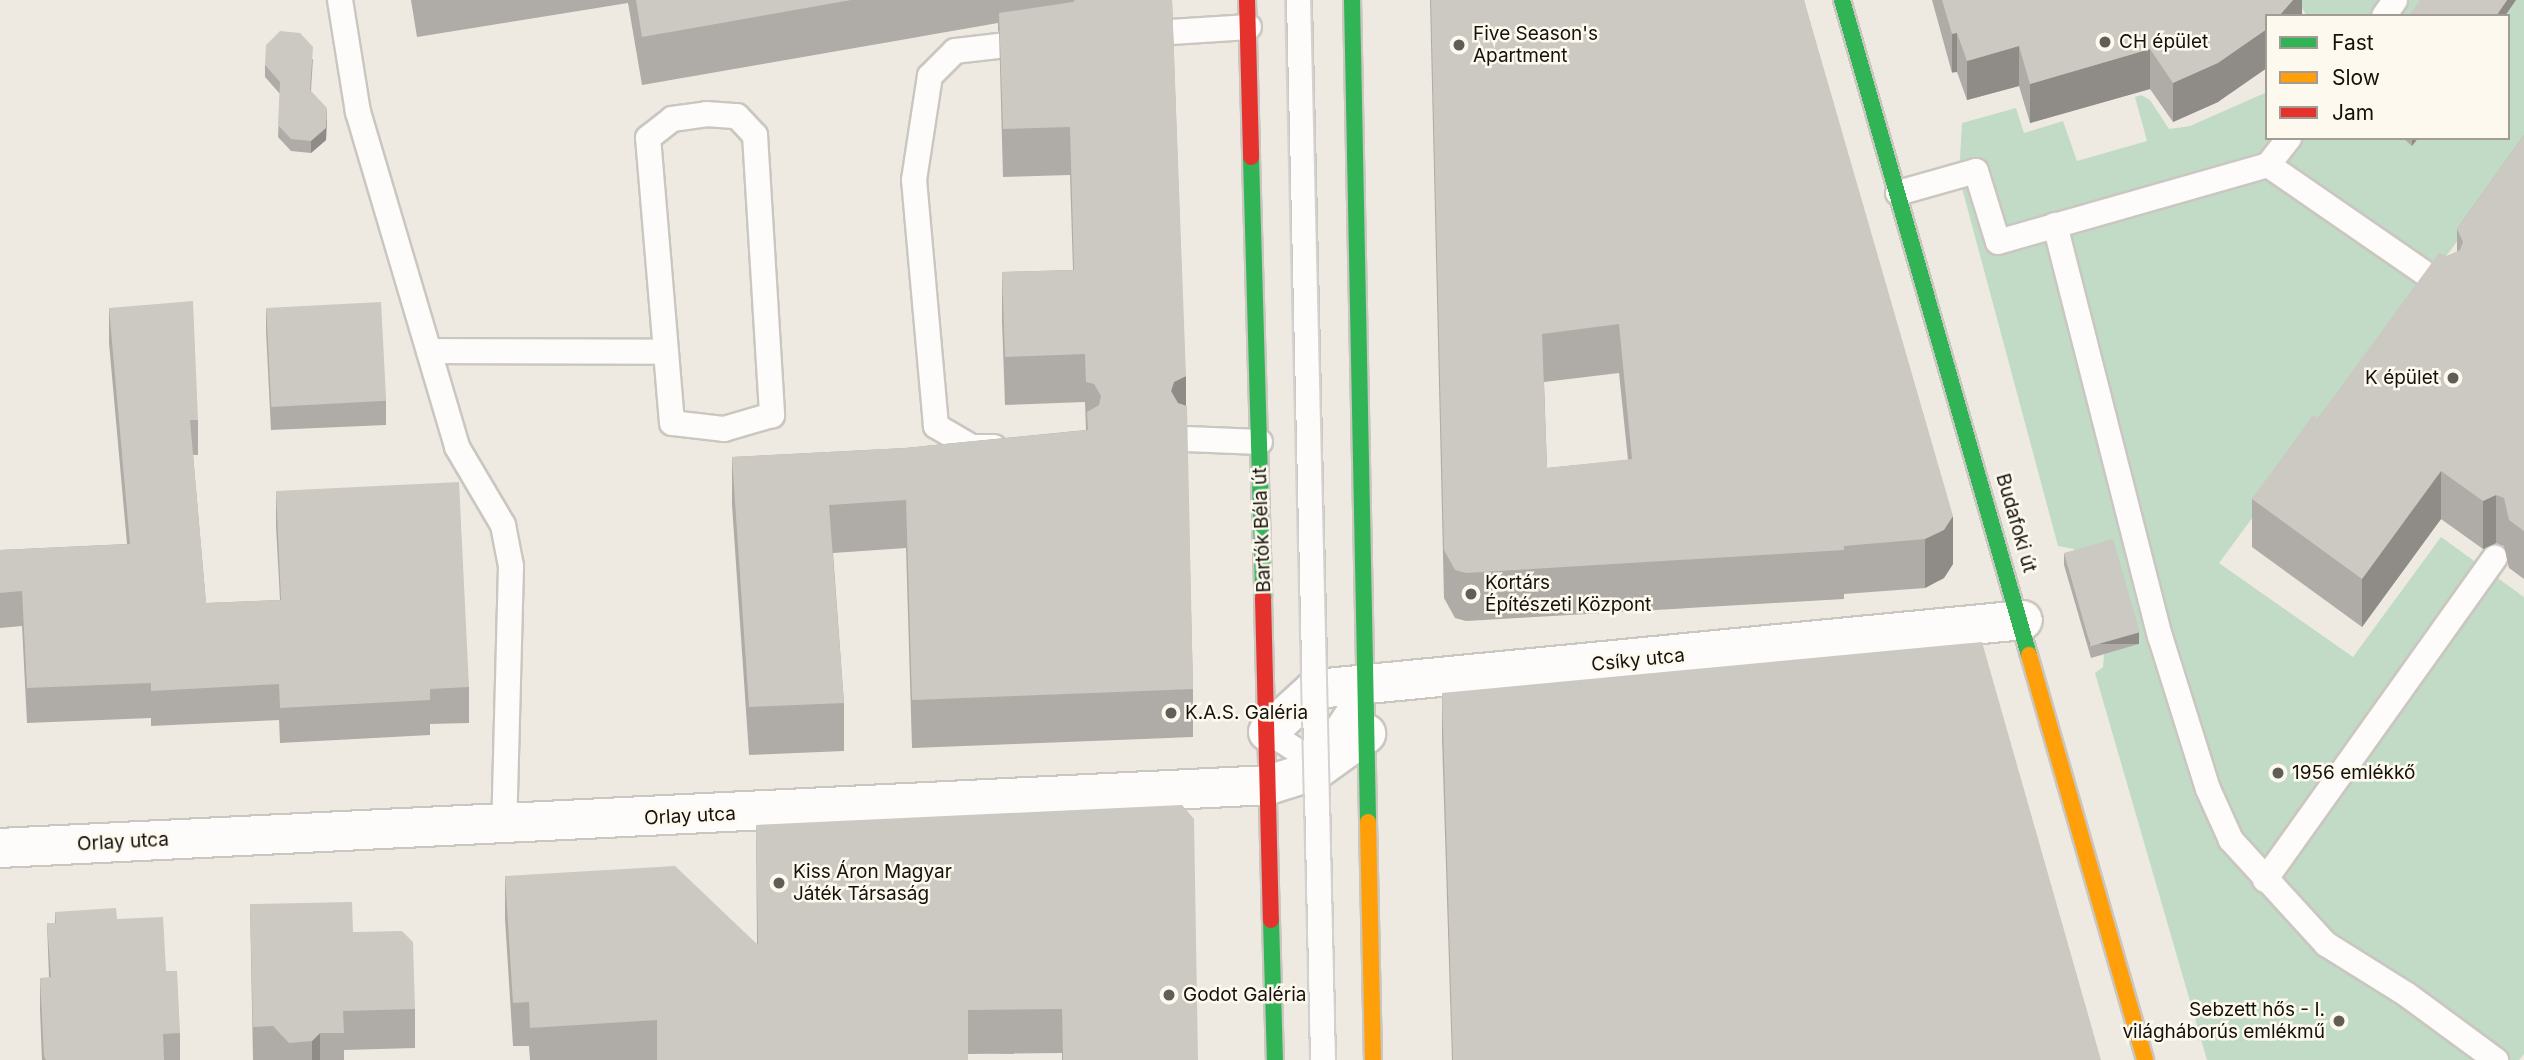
<!DOCTYPE html>
<meta charset="utf-8">
<style>
body{margin:0}
#map{position:relative;width:2524px;height:1060px;overflow:hidden;background:#efeae1;font-family:Inter,sans-serif}
div>[style]{position:absolute}
[style*='--x']{left:calc(var(--x)*1px);top:calc(var(--y)*1px);width:calc(var(--w)*1px);rotate:calc(var(--a)*1deg)}
.green>*{inset:0;background:#c1dbc6}
.roads{filter:drop-shadow(2px 0 #cac6c0) drop-shadow(-2px 0 #cac6c0) drop-shadow(0 2px #cac6c0) drop-shadow(0 -2px #cac6c0)}
.lane>*{height:24px;margin:-12px;padding:0 12px;transform-origin:12px;border-radius:12px;background:#fdfcfa}
.street>*{height:38px;margin:-19px;padding:0 19px;transform-origin:19px;border-radius:19px;background:#fdfcfa}
.fast>*{height:16px;margin:-8px;padding:0 8px;transform-origin:8px;border-radius:8px;background:#30b455}
.slow>*{height:16px;margin:-8px;padding:0 8px;transform-origin:8px;border-radius:8px;background:#ff9f0a}
.jam>*{height:16px;margin:-8px;padding:0 8px;transform-origin:8px;border-radius:8px;background:#e5322d}
.tram>*{height:2px;margin:-1px;padding:0 1px;transform-origin:1px;border-radius:1px;background:#d4d2cf}
.wall>*{inset:0;background:#afaca7}
.shaded-wall>*{inset:0;background:#8f8c88;transform-origin:0 0}
.building>*{inset:0;background:#ccc8c2;transform-origin:0 0}
.dots>*{width:19px;height:19px;translate:-50% -50%;box-sizing:border-box;border:4px solid #fef9ef;border-radius:50%}
span{translate:-50% -50%;white-space:nowrap;text-align:center;line-height:1.15;-webkit-text-stroke:5px #fef9ef;paint-order:stroke}
.poi-label{font-size:19px;color:#15120c}
.left{translate:0 -50%;text-align:left}
.right{translate:-100% -50%;text-align:right}
.street-label{font-size:19px;color:#15120c}
.legend{position:absolute;left:2265px;top:14px;width:245px;height:126px;box-sizing:border-box;background:#fef9ef;border:2px solid #a19d94;margin:0;padding:9px 12px;list-style:none;font-size:21px;color:#15120c}
.legend li{display:flex;align-items:center;gap:14px;height:35px}
.legend b{width:35px;border:2px solid #a19d94}
</style>
<div id="map">
<div class="green">
<i style="clip-path:polygon(2297px 0,2524px 0,2524px 151px,2219px 563px,2353px 657px,2441px 537px,2524px 597px,2524px 1054px,2519px 1060px,2207px 1060px,2095px 673px,2103px 667px,2104px 654px,2139px 644px,2077px 561px,2074px 549px,2058px 546px,1959px 177px,1962px 123px,2016px 108px,2024px 133px,2063px 121px,2077px 161px,2147px 141px,2135px 97px,2141px 95px,2150px 100px,2169px 129px,2190px 126px,2267px 92px,2267px 138px,2508px 138px,2508px 16px,2307px 16px)"></i>
</div>
<div class="roads">
<div class="lane">
<i style="--x:340;--y:0;--w:113;--a:80.9"></i>
<i style="--x:358;--y:112;--w:349;--a:73.5"></i>
<i style="--x:457;--y:447;--w:91;--a:59.5"></i>
<i style="--x:503;--y:525;--w:42;--a:79"></i>
<i style="--x:511;--y:566;--w:259;--a:91.5"></i>
<i style="--x:1299;--y:0;--w:1060;--a:88.7"></i>
<i style="--x:2384;--y:16;--w:19;--a:-55"></i>
<i style="--x:1171;--y:32;--w:78;--a:-3.7"></i>
<i style="--x:706;--y:114;--w:31;--a:4"></i>
<i style="--x:737;--y:116;--w:26;--a:47"></i>
<i style="--x:755;--y:135;--w:281;--a:86.5"></i>
<i style="--x:772;--y:415;--w:50;--a:163.7"></i>
<i style="--x:724;--y:429;--w:52;--a:-173.4"></i>
<i style="--x:672;--y:423;--w:286;--a:-94.8"></i>
<i style="--x:648;--y:138;--w:31;--a:-38"></i>
<i style="--x:672;--y:119;--w:34;--a:-8"></i>
<i style="--x:2268;--y:165;--w:34;--a:-52"></i>
<i style="--x:1898;--y:193;--w:81;--a:-15.8"></i>
<i style="--x:1976;--y:171;--w:74;--a:72.8"></i>
<i style="--x:1998;--y:242;--w:281;--a:-15.9"></i>
<i style="--x:2268;--y:165;--w:219;--a:34.6"></i>
<i style="--x:2055;--y:225;--w:424;--a:75.7"></i>
<i style="--x:2160;--y:636;--w:160;--a:72.6"></i>
<i style="--x:2208;--y:789;--w:56;--a:65.7"></i>
<i style="--x:2231;--y:840;--w:141;--a:47.6"></i>
<i style="--x:2326;--y:944;--w:94;--a:32"></i>
<i style="--x:2406;--y:994;--w:112;--a:36.3"></i>
<i style="--x:429;--y:351;--w:235;--a:0.2"></i>
<i style="--x:1186;--y:439;--w:74;--a:2.3"></i>
<i style="--x:994;--y:447;--w:22;--a:180"></i>
<i style="--x:972;--y:447;--w:42;--a:-149.7"></i>
<i style="--x:936;--y:426;--w:247;--a:-95.1"></i>
<i style="--x:914;--y:180;--w:105;--a:-81.3"></i>
<i style="--x:930;--y:76;--w:35;--a:-45"></i>
<i style="--x:955;--y:51;--w:79;--a:-6.6"></i>
<i style="--x:1268;--y:732;--w:56;--a:32.6"></i>
<i style="--x:1316;--y:761;--w:90;--a:-56.8"></i>
<i style="--x:2265;--y:880;--w:396;--a:-54.5"></i>
</div>
<div class="street">
<i style="--x:1268;--y:732;--w:62;--a:-42.4"></i>
<i style="--x:1314;--y:690;--w:13;--a:-9"></i>
<i style="--x:1327;--y:688;--w:699;--a:-5.58"></i>
<i style="--x:0;--y:848;--w:1270;--a:-2.84"></i>
<i style="--x:1268;--y:785;--w:50;--a:-17.4"></i>
<i style="--x:1316;--y:770;--w:62;--a:-35.8"></i>
</div>
<div class="fast">
<i style="--x:1352;--y:0;--w:822;--a:88.88"></i>
<i style="--x:1842;--y:0;--w:681;--a:74.07"></i>
<i style="--x:1251;--y:157;--w:441;--a:88.4"></i>
<i style="--x:1271;--y:920;--w:140;--a:88.4"></i>
</div>
<div class="slow">
<i style="--x:2029;--y:655;--w:421;--a:74"></i>
<i style="--x:1368;--y:822;--w:238;--a:88.8"></i>
</div>
<div class="jam">
<i style="--x:1247;--y:0;--w:157;--a:88.5"></i>
<i style="--x:1263;--y:598;--w:322;--a:88.6"></i>
</div>
</div>
<div class="tram">
<i style="--x:1285;--y:0;--w:1060;--a:88.65"></i>
<i style="--x:1311;--y:0;--w:1060;--a:88.65"></i>
</div>
<div class="wall">
<i style="clip-path:polygon(411px 0,1172px 0,1186px 405px,1193px 689px,1193px 737px,912px 748px,906px 548px,833px 553px,844px 703px,844px 751px,749px 755px,732px 505px,732px 457px,905px 448px,1086px 430px,1085px 402px,1005px 405px,1002px 321px,1002px 272px,1073px 270px,1070px 175px,1003px 177px,999px 31px,998px 31px,998px 23px,642px 85px,628px 3px,417px 37px)"></i>
<i style="clip-path:polygon(evenodd,1430px 0,1804px 0,1953px 564px,1944px 578px,1925px 588px,1844px 594px,1844px 599px,1466px 621px,1455px 618px,1444px 598px,1430px 0,1619px 373px,1628px 460px,1547px 468px,1544px 382px,1619px 373px)"></i>
<i style="clip-path:polygon(1932px 0,2302px 0,2302px 16px,2218px 102px,2173px 122px,2150px 89px,2030px 123px,2019px 86px,1967px 100px,1957px 72px,1952px 73px)"></i>
<i style="clip-path:polygon(313px 59px,311px 91px,327px 121px,326px 140px,311px 153px,291px 151px,278px 137px,280px 94px,265px 77px,265px 65px)"></i>
<i style="clip-path:polygon(2524px 135px,2524px 579px,2509px 568px,2504px 546px,2496px 543px,2483px 549px,2441px 519px,2362px 627px,2252px 547px,2252px 499px,2318px 418px,2447px 256px,2457px 252px,2457px 229px)"></i>
<i style="clip-path:polygon(2403px 138px,2418px 138px,2412px 146px)"></i>
<i style="clip-path:polygon(109px 308px,198px 420px,198px 455px,193px 455px,206px 603px,280px 600px,276px 526px,276px 491px,469px 687px,469px 723px,430px 724px,430px 735px,280px 743px,279px 720px,151px 726px,151px 718px,27px 723px,22px 626px,0 628px,0 550px,127px 544px,109px 343px)"></i>
<i style="clip-path:polygon(266px 308px,386px 401px,386px 425px,271px 430px,266px 331px)"></i>
<i style="clip-path:polygon(2064px 553px,2139px 644px,2091px 658px,2064px 565px)"></i>
<i style="clip-path:polygon(1442px 693px,2101px 1060px,1452px 1060px,1442px 738px)"></i>
<i style="clip-path:polygon(756px 825px,1198px 1060px,1062px 1060px,1062px 1053px,968px 1054px,968px 1060px,530px 1060px,529px 1046px,513px 1046px,505px 919px,505px 876px,757px 944px)"></i>
<i style="clip-path:polygon(250px 904px,353px 932px,415px 1009px,415px 1048px,344px 1050px,344px 1060px,253px 1060px)"></i>
<i style="clip-path:polygon(55px 912px,117px 919px,166px 971px,180px 1033px,180px 1060px,42px 1060px,40px 1010px,40px 978px,49px 978px,47px 923px,55px 923px)"></i>
</div>
<div class="shaded-wall">
<i style="clip-path:polygon(2293px 0,2302px 0,2302px 16px,2279px 16px)"></i>
<i style="clip-path:polygon(2507px 0,2516px 0,2505px 16px,2496px 16px)"></i>
<i style="clip-path:polygon(2267px 29px,2267px 68px,2218px 102px,2173px 122px,2173px 83px)"></i>
<i style="left:1957px;top:33px;width:39px;height:5px;rotate:90deg"></i>
<i style="clip-path:polygon(2019px 46px,2019px 86px,1967px 100px,1967px 61px)"></i>
<i style="clip-path:polygon(2150px 49px,2150px 89px,2030px 123px,2030px 84px)"></i>
<i style="clip-path:polygon(327px 108px,326px 140px,311px 153px,311px 141px)"></i>
<i style="clip-path:polygon(2412px 138px,2418px 138px,2412px 146px)"></i>
<i style="clip-path:polygon(1186px 376px,1186px 424px,1171px 391px,1174px 382px)"></i>
<i style="clip-path:polygon(2441px 471px,2441px 519px,2362px 627px,2362px 579px)"></i>
<i style="clip-path:polygon(2496px 495px,2496px 543px,2483px 549px,2483px 501px)"></i>
<i style="clip-path:polygon(1953px 516px,1953px 564px,1944px 578px,1925px 588px,1925px 539px)"></i>
<i style="left:2139px;top:632px;width:12px;height:50px;rotate:90deg"></i>
<i style="clip-path:polygon(320px 1033px,320px 1060px,312px 1060px,312px 1041px)"></i>
</div>
<div class="building">
<i style="clip-path:polygon(636px 0,851px 0,642px 37px)"></i>
<i style="clip-path:polygon(1075px 0,1172px 0,1186px 376px,1174px 382px,1171px 391px,1178px 403px,1187px 406px,1193px 689px,912px 700px,906px 500px,829px 505px,844px 703px,749px 707px,732px 457px,905px 448px,1088px 430px,1087px 412px,1099px 405px,1101px 396px,1094px 384px,1086px 382px,1085px 354px,1005px 357px,1002px 272px,1074px 270px,1070px 127px,1003px 129px,999px 13px,1073px 2px)"></i>
<i style="clip-path:polygon(evenodd,1431px 0,1804px 0,1953px 516px,1944px 530px,1925px 539px,1844px 546px,1844px 550px,1466px 573px,1455px 570px,1444px 550px,1431px 0,1619px 324px,1632px 459px,1547px 468px,1542px 334px,1619px 324px)"></i>
<i style="clip-path:polygon(1942px 0,2293px 0,2279px 16px,2267px 16px,2267px 29px,2218px 63px,2173px 83px,2150px 49px,2030px 84px,2019px 46px,1967px 61px,1957px 33px,1952px 34px)"></i>
<i style="clip-path:polygon(2420px 0,2507px 0,2496px 16px,2409px 16px)"></i>
<i style="clip-path:polygon(280px 31px,300px 33px,313px 47px,310px 90px,327px 108px,326px 128px,311px 141px,291px 139px,278px 125px,280px 82px,265px 65px,266px 45px)"></i>
<i style="clip-path:polygon(2524px 135px,2524px 531px,2509px 520px,2504px 498px,2496px 495px,2483px 501px,2441px 471px,2362px 579px,2252px 499px,2313px 415px,2318px 418px,2439px 253px,2447px 256px,2460px 250px,2463px 242px,2457px 229px)"></i>
<i style="clip-path:polygon(193px 301px,198px 420px,190px 420px,206px 603px,281px 600px,276px 491px,459px 482px,469px 687px,430px 689px,430px 700px,280px 708px,279px 684px,151px 691px,151px 683px,27px 688px,22px 591px,0 593px,0 550px,130px 544px,109px 308px)"></i>
<i style="left:381px;top:302px;width:99px;height:115px;rotate:87deg"></i>
<i style="left:2113px;top:539px;width:97px;height:51px;rotate:74deg"></i>
<i style="clip-path:polygon(1982px 642px,2101px 1060px,1453px 1060px,1442px 693px)"></i>
<i style="clip-path:polygon(1182px 805px,1194px 819px,1198px 1060px,1063px 1060px,1062px 1009px,968px 1010px,968px 1060px,657px 1060px,657px 1020px,530px 1028px,529px 1002px,513px 1003px,505px 876px,675px 866px,758px 945px,756px 825px)"></i>
<i style="clip-path:polygon(352px 902px,353px 932px,402px 931px,413px 942px,415px 1009px,343px 1011px,344px 1033px,320px 1033px,312px 1041px,289px 1043px,273px 1026px,253px 1027px,250px 904px)"></i>
<i style="clip-path:polygon(116px 908px,117px 919px,163px 917px,166px 971px,177px 971px,180px 1033px,163px 1034px,164px 1060px,46px 1060px,44px 1056px,40px 978px,51px 977px,47px 923px,56px 923px,55px 912px)"></i>
</div>
<div class="dots">
<i style="left:2105px;top:42px;background:#615e57"></i>
<i style="left:1459px;top:45px;background:#615e57"></i>
<i style="left:2453px;top:378px;background:#615e57"></i>
<i style="left:1471px;top:594px;background:#615e57"></i>
<i style="left:1171px;top:713px;background:#615e57"></i>
<i style="left:2278px;top:773px;background:#615e57"></i>
<i style="left:779px;top:883px;background:#615e57"></i>
<i style="left:1169px;top:995px;background:#615e57"></i>
<i style="left:2339px;top:1021px;background:#615e57"></i>
</div>
<div class="poi-label">
<span class="left" style="left:1473px;top:45px">Five Season's<br>Apartment</span>
<span class="left" style="left:2119px;top:42px">CH épület</span>
<span class="right" style="left:2439px;top:378px">K épület</span>
<span class="left" style="left:1485px;top:594px">Kortárs<br>Építészeti Központ</span>
<span class="left" style="left:1185px;top:713px">K.A.S. Galéria</span>
<span class="left" style="left:2292px;top:773px">1956 emlékkő</span>
<span class="left" style="left:793px;top:883px">Kiss Áron Magyar<br>Játék Társaság</span>
<span class="left" style="left:1183px;top:995px">Godot Galéria</span>
<span class="right" style="left:2325px;top:1021px">Sebzett hős - I.<br>világháborús emlékmű</span>
</div>
<div class="street-label">
<span style="left:2016px;top:523px;rotate:74deg">Budafoki út</span>
<span style="left:1262px;top:530px;rotate:-92deg">Bartók Béla út</span>
<span style="left:1638px;top:660px;rotate:-6deg">Csíky utca</span>
<span style="left:690px;top:816px;rotate:-3deg">Orlay utca</span>
<span style="left:123px;top:842px;rotate:-3deg">Orlay utca</span>
</div>
<ul class="legend">
<li><b style="height:9px;background:#30b455"></b>Fast</li>
<li><b style="height:9px;background:#ff9f0a"></b>Slow</li>
<li><b style="height:9px;background:#e5322d"></b>Jam</li>
</ul>
</div>
